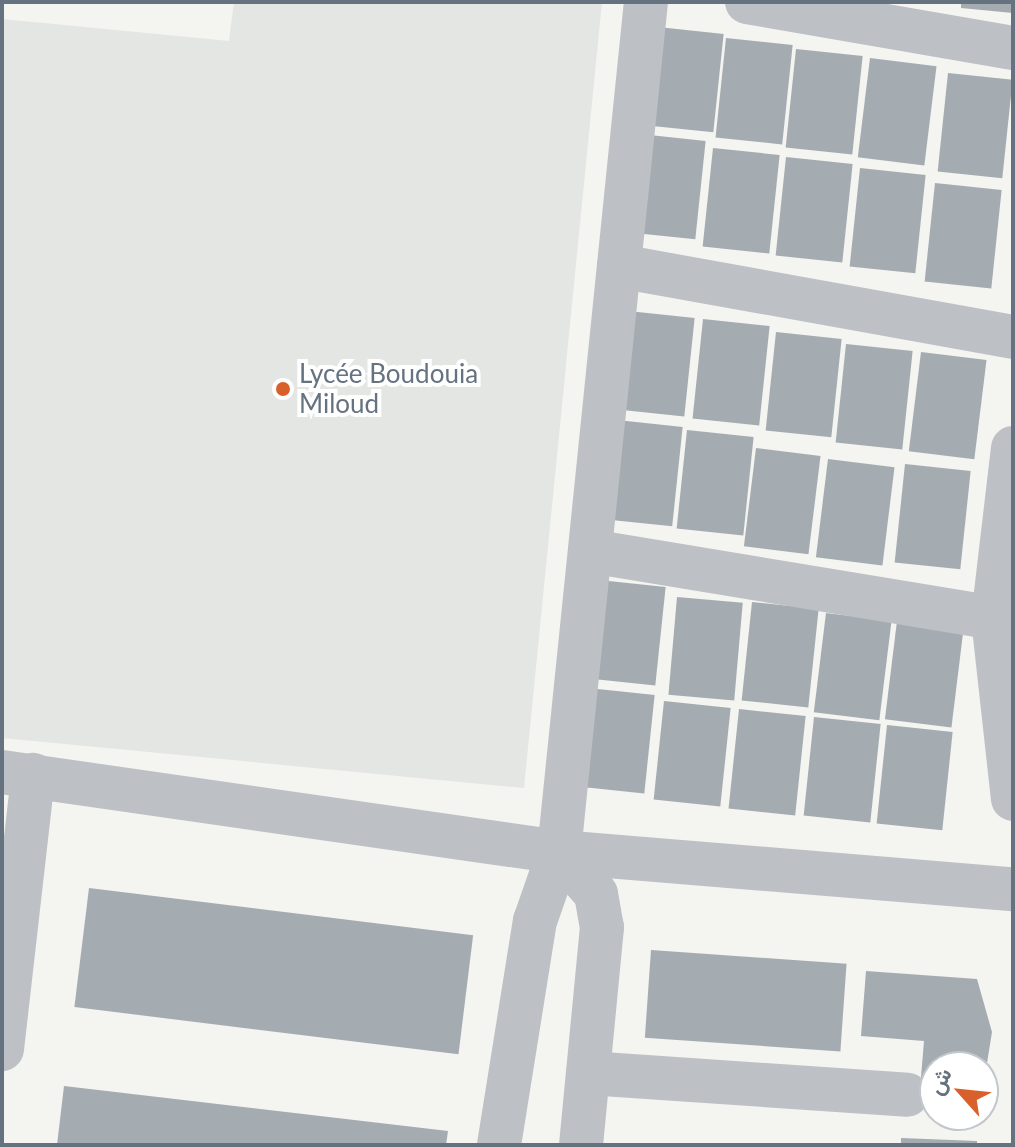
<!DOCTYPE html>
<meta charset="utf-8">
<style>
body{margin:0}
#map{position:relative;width:1015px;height:1147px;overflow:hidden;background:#f4f4f0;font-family:Lato,Vazirmatn,sans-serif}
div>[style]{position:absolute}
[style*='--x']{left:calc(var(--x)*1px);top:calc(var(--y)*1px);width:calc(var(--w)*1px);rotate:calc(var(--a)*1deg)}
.built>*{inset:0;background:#e4e6e4}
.building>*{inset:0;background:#a4abb1;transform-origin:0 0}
.minor>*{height:44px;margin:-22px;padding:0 22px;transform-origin:22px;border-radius:22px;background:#bdc0c4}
.dots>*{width:22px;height:22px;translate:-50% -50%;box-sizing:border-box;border:4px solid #fff;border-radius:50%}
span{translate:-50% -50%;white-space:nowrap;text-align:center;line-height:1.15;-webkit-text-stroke:8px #fff;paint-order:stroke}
.poi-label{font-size:26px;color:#657280}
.left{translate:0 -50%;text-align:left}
.frame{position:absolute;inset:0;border:4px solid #657280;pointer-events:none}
.north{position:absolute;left:919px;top:1051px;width:80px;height:80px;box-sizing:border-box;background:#fff;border:2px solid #c1c7cc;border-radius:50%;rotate:297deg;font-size:22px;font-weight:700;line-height:32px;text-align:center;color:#657280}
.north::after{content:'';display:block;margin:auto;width:28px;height:36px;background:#d9602b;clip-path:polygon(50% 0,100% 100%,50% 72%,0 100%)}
</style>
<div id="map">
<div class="built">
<i style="clip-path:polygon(234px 2px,602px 2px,524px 788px,2px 738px,2px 19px,229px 41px)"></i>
</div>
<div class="building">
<i style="clip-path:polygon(961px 2px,1013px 2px,1013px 13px,961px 8px)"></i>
<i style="left:658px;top:27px;width:66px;height:99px;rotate:6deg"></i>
<i style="left:726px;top:38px;width:67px;height:100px;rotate:6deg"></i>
<i style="left:796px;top:49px;width:67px;height:99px;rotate:6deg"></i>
<i style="left:870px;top:58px;width:67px;height:100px;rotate:7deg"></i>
<i style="left:948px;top:73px;width:65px;height:99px;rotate:6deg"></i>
<i style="left:640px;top:134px;width:66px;height:99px;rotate:6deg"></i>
<i style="left:713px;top:148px;width:67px;height:99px;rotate:6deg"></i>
<i style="left:786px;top:157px;width:67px;height:99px;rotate:6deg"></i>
<i style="left:860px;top:168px;width:66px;height:99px;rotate:6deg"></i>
<i style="left:935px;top:183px;width:67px;height:99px;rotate:6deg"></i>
<i style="left:628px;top:311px;width:67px;height:99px;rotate:6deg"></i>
<i style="left:703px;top:319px;width:67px;height:100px;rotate:6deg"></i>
<i style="left:776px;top:332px;width:66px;height:99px;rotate:6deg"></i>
<i style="left:846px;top:344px;width:67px;height:99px;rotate:6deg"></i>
<i style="left:921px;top:352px;width:66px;height:100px;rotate:7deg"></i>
<i style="left:617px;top:420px;width:66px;height:100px;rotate:6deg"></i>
<i style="left:687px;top:430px;width:67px;height:99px;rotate:6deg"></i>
<i style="left:756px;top:448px;width:65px;height:99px;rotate:7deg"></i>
<i style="left:828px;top:459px;width:67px;height:99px;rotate:7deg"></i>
<i style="left:905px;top:464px;width:66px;height:99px;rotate:6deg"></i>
<i style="left:599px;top:580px;width:67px;height:99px;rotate:6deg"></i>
<i style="left:677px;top:597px;width:66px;height:98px;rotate:5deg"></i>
<i style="left:752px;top:602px;width:67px;height:99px;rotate:6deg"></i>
<i style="left:826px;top:613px;width:66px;height:100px;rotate:7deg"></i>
<i style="left:897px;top:621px;width:67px;height:99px;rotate:7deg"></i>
<i style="left:588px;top:688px;width:67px;height:99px;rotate:6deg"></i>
<i style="left:664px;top:701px;width:67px;height:99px;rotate:6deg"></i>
<i style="left:739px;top:709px;width:67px;height:100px;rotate:6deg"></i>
<i style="left:814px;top:717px;width:67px;height:99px;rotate:6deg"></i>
<i style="left:887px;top:725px;width:66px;height:99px;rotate:6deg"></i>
<i style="left:89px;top:888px;width:387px;height:120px;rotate:7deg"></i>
<i style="left:651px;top:950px;width:196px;height:88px;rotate:4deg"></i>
<i style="clip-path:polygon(866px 971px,977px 979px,992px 1032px,983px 1088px,983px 1067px,935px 1067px,935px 1102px,919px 1101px,924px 1041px,861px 1036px)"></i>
<i style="clip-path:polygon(64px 1086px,448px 1131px,446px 1145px,57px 1145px)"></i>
<i style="clip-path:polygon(901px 1138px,977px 1141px,977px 1145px,901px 1145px)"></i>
</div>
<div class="minor">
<i style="--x:747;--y:2;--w:270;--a:9.8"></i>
<i style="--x:619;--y:266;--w:400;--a:10.2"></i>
<i style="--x:1013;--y:448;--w:171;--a:96.7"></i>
<i style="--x:993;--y:618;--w:182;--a:83.7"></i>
<i style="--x:590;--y:551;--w:409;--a:9.4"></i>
<i style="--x:2;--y:772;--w:563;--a:8.17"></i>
<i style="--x:559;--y:852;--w:456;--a:4.7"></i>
<i style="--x:559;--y:852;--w:56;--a:48.6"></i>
<i style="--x:596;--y:894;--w:34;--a:80"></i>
<i style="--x:602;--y:927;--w:219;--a:95.5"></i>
<i style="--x:2;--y:1049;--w:276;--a:-83.5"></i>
<i style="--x:588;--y:1073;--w:320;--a:3.9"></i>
<i style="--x:499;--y:1145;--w:227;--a:-80.9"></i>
<i style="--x:535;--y:921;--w:73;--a:-70.8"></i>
<i style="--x:559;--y:852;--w:854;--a:-84.16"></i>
</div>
<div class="dots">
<i style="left:283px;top:389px;background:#d9602b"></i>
</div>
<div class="poi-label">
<span class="left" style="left:299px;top:389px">Lycée Boudouia<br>Miloud</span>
</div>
<div class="frame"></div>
<div class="north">ش</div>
</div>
